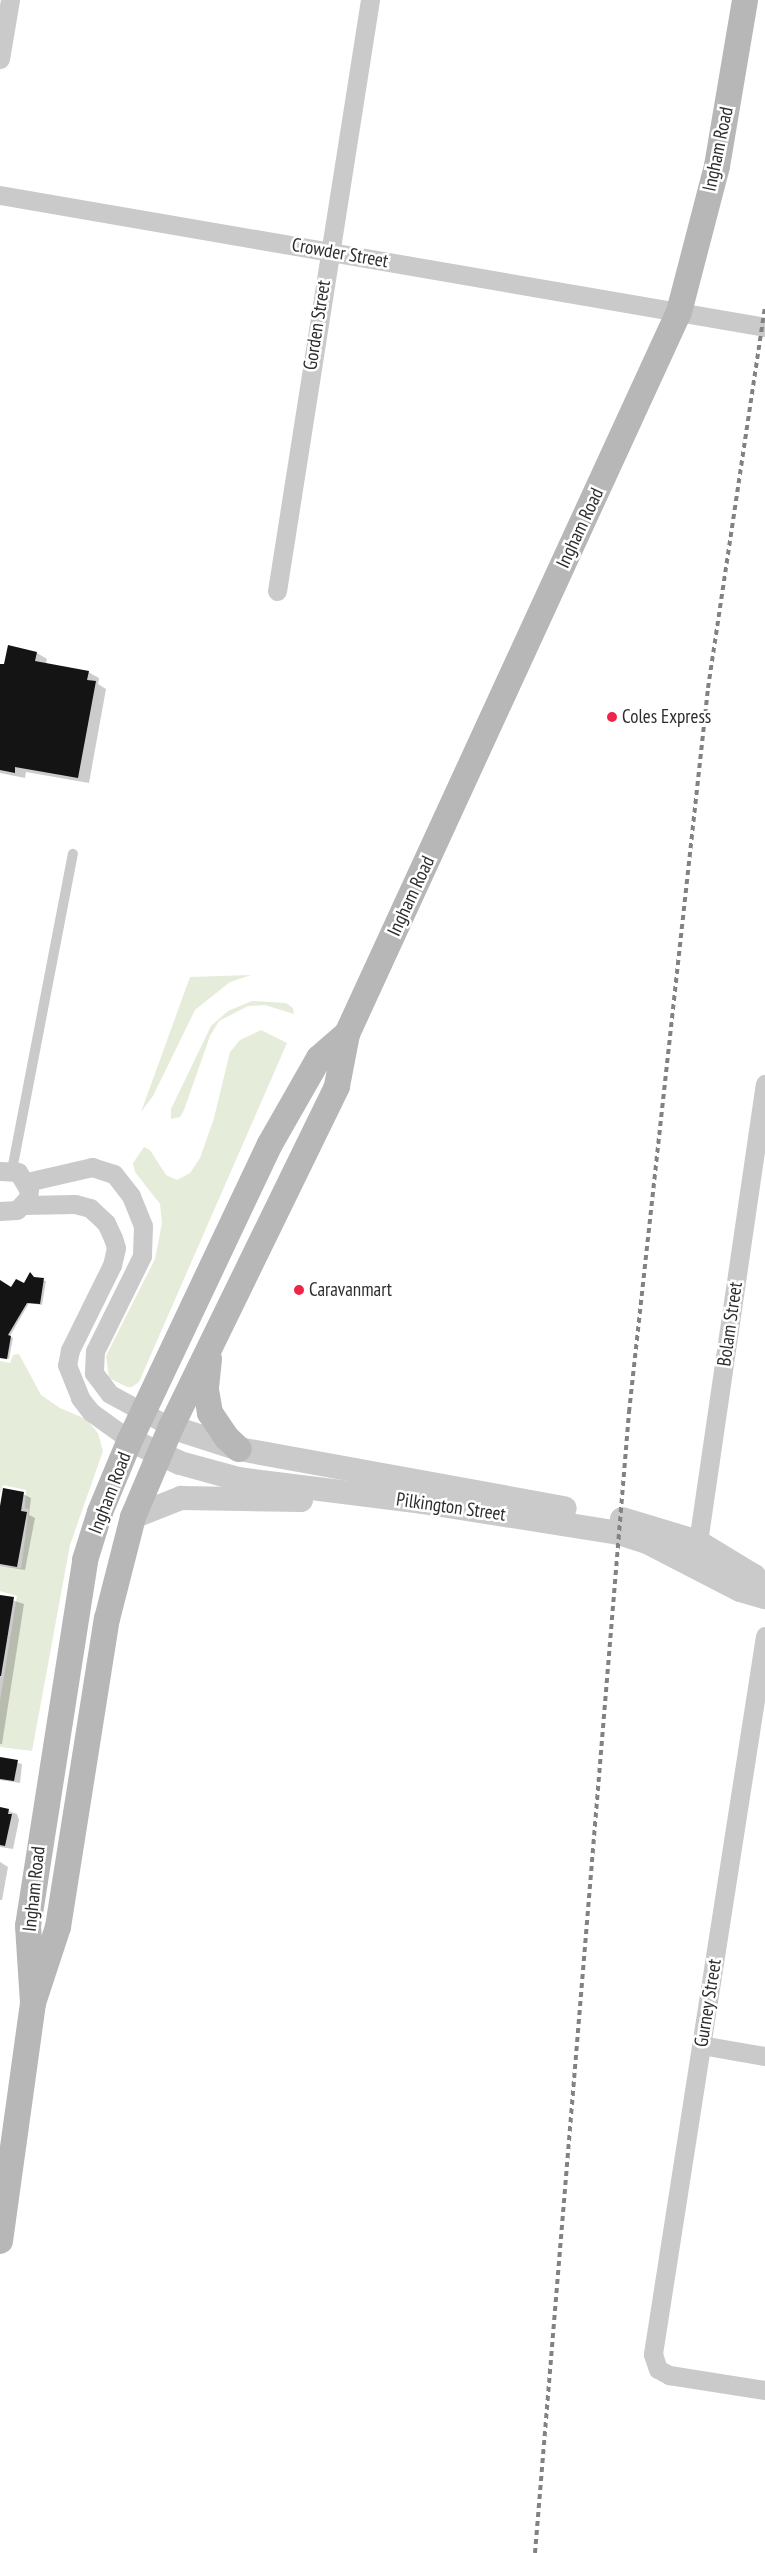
<!DOCTYPE html>
<style>
body{margin:0}
#map{position:relative;width:765px;height:2553px;overflow:hidden;background:#fff;font-family:"PT Sans Narrow",sans-serif}
div>[style]{position:absolute}
[style*='--x']{left:calc(var(--x)*1px);top:calc(var(--y)*1px);width:calc(var(--w)*1px);rotate:calc(var(--a)*1deg)}
.green>*{inset:0;background:#e6ecda}
.shadow>*{inset:0;background:#0003}
.building>*{inset:0;background:#141414}
.service>*{height:10px;margin:-5px;padding:0 5px;transform-origin:5px;border-radius:5px;background:#cacaca}
.minor>*{height:19px;margin:-9.5px;padding:0 9.5px;transform-origin:9.5px;border-radius:9.5px;background:#cacaca}
.tertiary>*{height:24px;margin:-12px;padding:0 12px;transform-origin:12px;border-radius:12px;background:#cacaca}
.secondary>*{height:26px;margin:-13px;padding:0 13px;transform-origin:13px;border-radius:13px;background:#b7b7b7}
.rail>*{height:4px;margin-top:-2px;transform-origin:0;background:repeating-linear-gradient(90deg,#828282 0 5px,transparent 0 9px)}
.dots>*{width:14px;height:14px;translate:-50% -50%;box-sizing:border-box;border:2px solid #fff;border-radius:50%}
span{translate:-50% -50%;white-space:nowrap;text-align:center;line-height:1.15;-webkit-text-stroke:5px #fff;paint-order:stroke}
.street-label{font-size:19px;color:#2d2d2d}
.poi-label{font-size:19px;color:#2d2d2d}
.left{translate:0 -50%;text-align:left}
</style>
<div id="map">
<div class="green">
<i style="clip-path:polygon(251px 975px,230px 982px,195px 1010px,153px 1096px,141px 1112px,190px 977px)"></i>
<i style="clip-path:polygon(252px 1001px,286px 1003px,293px 1008px,294px 1014px,265px 1005px,248px 1006px,219px 1021px,210px 1036px,184px 1110px,180px 1117px,171px 1119px,171px 1109px,211px 1026px,228px 1011px)"></i>
<i style="clip-path:polygon(261px 1030px,287px 1043px,139px 1382px,132px 1387px,127px 1387px,109px 1378px,106px 1356px,155px 1259px,162px 1223px,160px 1204px,135px 1172px,133px 1163px,144px 1147px,150px 1150px,166px 1175px,177px 1180px,190px 1173px,200px 1158px,214px 1118px,230px 1052px,240px 1040px)"></i>
<i style="clip-path:polygon(19px 1354px,41px 1395px,60px 1408px,86px 1419px,98px 1433px,103px 1451px,70px 1545px,32px 1751px,0 1747px,0 1701px,17px 1596px,0 1591px,0 1566px,21px 1568px,29px 1509px,25px 1508px,26px 1490px,3px 1485px,0 1495px,0 1361px,10px 1363px,13px 1355px)"></i>
</div>
<div class="shadow">
<i style="clip-path:polygon(37px 653px,47px 659px,46px 664px,88px 672px,99px 678px,98px 684px,106px 689px,89px 783px,26px 772px,25px 778px,0 773px,0 665px,5px 666px)"></i>
<i style="clip-path:polygon(35px 1279px,46px 1281px,42px 1305px,29px 1303px,10px 1336px,13px 1338px,9px 1359px,0 1358px,0 1284px,12px 1289px)"></i>
<i style="clip-path:polygon(23px 1494px,31px 1498px,29px 1515px,35px 1518px,25px 1570px,0 1566px,0 1507px)"></i>
<i style="clip-path:polygon(0 1596px,24px 1604px,2px 1744px,0 1744px)"></i>
<i style="clip-path:polygon(0 1759px,22px 1764px,20px 1783px,0 1780px)"></i>
<i style="clip-path:polygon(0 1808px,17px 1814px,19px 1820px,13px 1849px,0 1847px)"></i>
<i style="clip-path:polygon(0 1862px,8px 1867px,2px 1900px,0 1900px)"></i>
</div>
<div class="building">
<i style="clip-path:polygon(8px 645px,37px 652px,35px 661px,89px 671px,87px 680px,96px 681px,78px 778px,15px 767px,15px 773px,0 770px,0 664px,4px 664px)"></i>
<i style="clip-path:polygon(30px 1272px,34px 1277px,44px 1278px,40px 1304px,27px 1303px,8px 1335px,11px 1336px,7px 1359px,0 1358px,0 1280px,11px 1287px,16px 1279px,24px 1283px)"></i>
<i style="clip-path:polygon(3px 1488px,24px 1492px,21px 1511px,27px 1512px,17px 1567px,0 1564px,0 1506px)"></i>
<i style="clip-path:polygon(0 1595px,14px 1597px,1px 1676px,0 1676px)"></i>
<i style="clip-path:polygon(0 1757px,18px 1760px,14px 1781px,0 1779px)"></i>
<i style="clip-path:polygon(0 1807px,9px 1809px,8px 1814px,12px 1814px,5px 1846px,0 1845px)"></i>
</div>
<div class="service">
<i style="--x:12;--y:1170;--w:322;--a:-79.1"></i>
</div>
<div class="minor">
<i style="--x:0;--y:59;--w:60;--a:-80.4"></i>
<i style="--x:0;--y:195;--w:776;--a:9.79"></i>
<i style="--x:277;--y:591;--w:598;--a:-81.06"></i>
<i style="--x:0;--y:1171;--w:18;--a:3"></i>
<i style="--x:18;--y:1172;--w:21;--a:59"></i>
<i style="--x:29;--y:1190;--w:8;--a:97"></i>
<i style="--x:28;--y:1198;--w:16;--a:133"></i>
<i style="--x:17;--y:1210;--w:17;--a:177"></i>
<i style="--x:27;--y:1182;--w:67;--a:-13"></i>
<i style="--x:92;--y:1167;--w:23;--a:18"></i>
<i style="--x:114;--y:1174;--w:28;--a:52"></i>
<i style="--x:131;--y:1196;--w:32;--a:68"></i>
<i style="--x:143;--y:1226;--w:30;--a:92"></i>
<i style="--x:142;--y:1256;--w:106;--a:116.3"></i>
<i style="--x:95;--y:1351;--w:22;--a:93"></i>
<i style="--x:94;--y:1373;--w:26;--a:53"></i>
<i style="--x:110;--y:1394;--w:69;--a:28.4"></i>
<i style="--x:24;--y:1205;--w:51;--a:-1.1"></i>
<i style="--x:75;--y:1204;--w:16;--a:15"></i>
<i style="--x:90;--y:1208;--w:22;--a:43"></i>
<i style="--x:106;--y:1223;--w:17;--a:65"></i>
<i style="--x:113;--y:1238;--w:10;--a:73"></i>
<i style="--x:116;--y:1248;--w:17;--a:103"></i>
<i style="--x:112;--y:1265;--w:95;--a:116.3"></i>
<i style="--x:70;--y:1350;--w:15;--a:101"></i>
<i style="--x:67;--y:1365;--w:35;--a:68"></i>
<i style="--x:80;--y:1398;--w:18;--a:52"></i>
<i style="--x:91;--y:1412;--w:48;--a:35.7"></i>
<i style="--x:692;--y:1554;--w:13;--a:-63"></i>
<i style="--x:698;--y:1542;--w:463;--a:-81.7"></i>
<i style="--x:765;--y:1636;--w:727;--a:98.87"></i>
<i style="--x:653;--y:2354;--w:16;--a:72"></i>
<i style="--x:658;--y:2369;--w:13;--a:29"></i>
<i style="--x:669;--y:2375;--w:97;--a:8.9"></i>
<i style="--x:701;--y:2045;--w:65;--a:9.8"></i>
</div>
<div class="tertiary">
<i style="--x:171;--y:1427;--w:71;--a:17.9"></i>
<i style="--x:239;--y:1449;--w:331;--a:10.3"></i>
<i style="--x:130;--y:1440;--w:55;--a:24.7"></i>
<i style="--x:180;--y:1463;--w:60;--a:15.4"></i>
<i style="--x:238;--y:1479;--w:185;--a:7.1"></i>
<i style="--x:422;--y:1502;--w:199;--a:8.9"></i>
<i style="--x:619;--y:1533;--w:32;--a:18"></i>
<i style="--x:649;--y:1543;--w:102;--a:27.3"></i>
<i style="--x:740;--y:1590;--w:26;--a:16"></i>
<i style="--x:133;--y:1517;--w:52;--a:-21.6"></i>
<i style="--x:181;--y:1498;--w:120;--a:1"></i>
<i style="--x:622;--y:1519;--w:79;--a:16.8"></i>
<i style="--x:698;--y:1542;--w:66;--a:31.3"></i>
<i style="--x:754;--y:1576;--w:17;--a:50"></i>
</div>
<div class="secondary">
<i style="--x:209;--y:1359;--w:31;--a:96"></i>
<i style="--x:206;--y:1390;--w:23;--a:80"></i>
<i style="--x:210;--y:1413;--w:30;--a:56"></i>
<i style="--x:227;--y:1438;--w:16;--a:43"></i>
<i style="--x:33;--y:2003;--w:80;--a:-71.8"></i>
<i style="--x:58;--y:1927;--w:312;--a:-81"></i>
<i style="--x:107;--y:1619;--w:105;--a:-75.7"></i>
<i style="--x:133;--y:1517;--w:98;--a:-67.1"></i>
<i style="--x:171;--y:1427;--w:379;--a:-64"></i>
<i style="--x:337;--y:1086;--w:53;--a:-79.1"></i>
<i style="--x:347;--y:1034;--w:795;--a:-65.31"></i>
<i style="--x:679;--y:312;--w:151;--a:-75.4"></i>
<i style="--x:717;--y:166;--w:168;--a:-80.4"></i>
<i style="--x:0;--y:2241;--w:240;--a:-82.1"></i>
<i style="--x:33;--y:2003;--w:77;--a:-93.7"></i>
<i style="--x:28;--y:1926;--w:370;--a:-81.1"></i>
<i style="--x:85;--y:1560;--w:50;--a:-72.6"></i>
<i style="--x:100;--y:1512;--w:78;--a:-67.4"></i>
<i style="--x:130;--y:1440;--w:327;--a:-64.7"></i>
<i style="--x:270;--y:1144;--w:99;--a:-60.3"></i>
<i style="--x:319;--y:1058;--w:37;--a:-41"></i>
</div>
<div class="rail">
<i style="--x:535;--y:2553;--w:1145;--a:-85.29"></i>
<i style="--x:629;--y:1412;--w:728;--a:-83.77"></i>
<i style="--x:708;--y:688;--w:387;--a:-81.5"></i>
</div>
<div class="dots">
<i style="left:612px;top:717px;background:#f02448"></i>
<i style="left:299px;top:1290px;background:#f02448"></i>
</div>
<div class="street-label">
<span style="left:718px;top:149px;rotate:-78deg">Ingham Road</span>
<span style="left:340px;top:253px;rotate:10deg">Crowder Street</span>
<span style="left:317px;top:325px;rotate:-81deg">Gorden Street</span>
<span style="left:580px;top:528px;rotate:-65deg">Ingham Road</span>
<span style="left:411px;top:896px;rotate:-65deg">Ingham Road</span>
<span style="left:730px;top:1324px;rotate:-82deg">Bolam Street</span>
<span style="left:110px;top:1493px;rotate:-69deg">Ingham Road</span>
<span style="left:451px;top:1507px;rotate:8deg">Pilkington Street</span>
<span style="left:34px;top:1889px;rotate:-84deg">Ingham Road</span>
<span style="left:708px;top:2003px;rotate:-81deg">Gurney Street</span>
</div>
<div class="poi-label">
<span class="left" style="left:622px;top:717px">Coles Express</span>
<span class="left" style="left:309px;top:1290px">Caravanmart</span>
</div>
</div>
